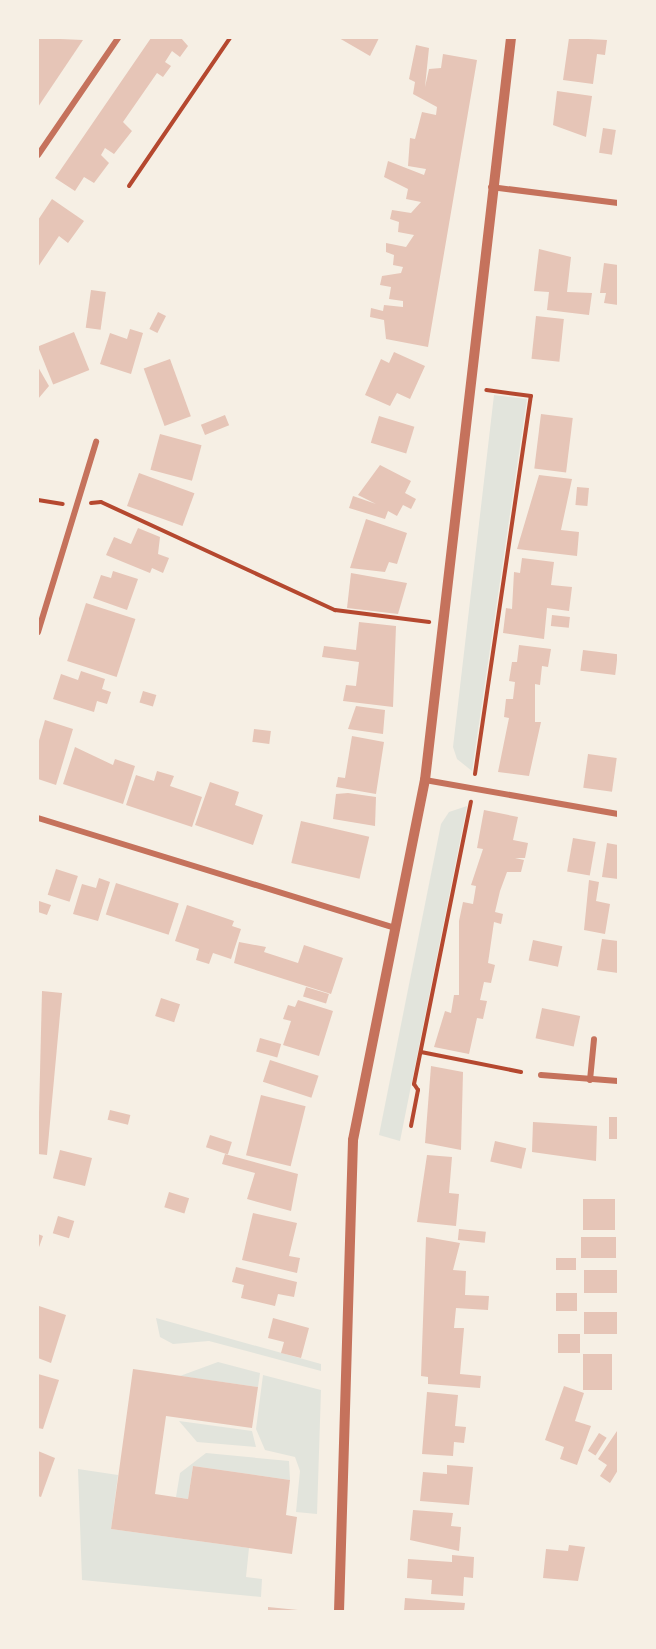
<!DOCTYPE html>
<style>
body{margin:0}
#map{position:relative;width:656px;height:1649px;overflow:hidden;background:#f6efe4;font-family:"Asap Condensed",sans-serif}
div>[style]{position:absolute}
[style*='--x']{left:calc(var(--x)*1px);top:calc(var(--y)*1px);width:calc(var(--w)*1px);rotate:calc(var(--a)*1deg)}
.green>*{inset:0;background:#e2e4dc}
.building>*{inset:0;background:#e6c5b7;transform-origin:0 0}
.path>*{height:4px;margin:-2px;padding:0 2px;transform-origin:2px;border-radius:2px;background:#b5482f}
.minor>*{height:6px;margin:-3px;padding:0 3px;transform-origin:3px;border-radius:3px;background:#c5725c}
.tertiary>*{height:10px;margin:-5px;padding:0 5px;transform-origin:5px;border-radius:5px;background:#c5725c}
span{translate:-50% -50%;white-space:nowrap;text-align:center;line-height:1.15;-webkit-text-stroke:4.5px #f6efe4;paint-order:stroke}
.frame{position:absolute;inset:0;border:39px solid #f6efe4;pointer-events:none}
</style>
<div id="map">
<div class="green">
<i style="clip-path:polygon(494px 395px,527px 399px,472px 771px,457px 759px,453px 747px)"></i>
<i style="clip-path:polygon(467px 806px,400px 1141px,379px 1135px,441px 824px,449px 812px)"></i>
<i style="clip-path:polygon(156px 1318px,321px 1364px,321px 1371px,209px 1341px,173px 1344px,160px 1337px)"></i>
<i style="clip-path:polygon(218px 1362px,260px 1373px,258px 1387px,180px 1376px)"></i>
<i style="clip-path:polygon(263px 1375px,321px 1390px,317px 1514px,296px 1512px,300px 1471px,295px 1457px,265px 1450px,256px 1429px)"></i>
<i style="clip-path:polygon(179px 1421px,252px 1431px,256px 1447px,197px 1442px)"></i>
<i style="clip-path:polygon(206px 1453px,289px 1461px,290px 1480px,193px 1466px,188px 1499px,176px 1497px,180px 1473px)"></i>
<i style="clip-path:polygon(78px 1469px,118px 1475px,111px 1529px,249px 1548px,246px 1577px,262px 1579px,261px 1597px,82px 1580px)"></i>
</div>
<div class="building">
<i style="clip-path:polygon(38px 38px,83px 40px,38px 107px)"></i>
<i style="clip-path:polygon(151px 38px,181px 38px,188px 46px,180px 57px,172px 51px,165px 62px,171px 66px,163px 77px,157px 73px,123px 122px,132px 131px,114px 154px,105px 148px,101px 155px,109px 163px,94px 183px,84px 177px,75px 191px,55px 178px)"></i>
<i style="clip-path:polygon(339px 38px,379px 38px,370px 56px)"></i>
<i style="clip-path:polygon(569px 38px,607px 40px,605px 55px,597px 54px,593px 84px,563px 80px)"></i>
<i style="clip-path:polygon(416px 45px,429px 48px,425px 87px,429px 69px,441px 68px,443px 54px,477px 60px,428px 347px,386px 339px,384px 320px,370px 317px,371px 308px,383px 311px,384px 305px,403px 307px,403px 301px,389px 299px,391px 287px,380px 285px,382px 276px,401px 273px,403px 267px,393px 265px,394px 255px,386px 252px,386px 243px,406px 247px,414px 235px,398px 232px,399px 222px,390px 219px,392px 210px,411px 213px,421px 202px,406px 199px,408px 189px,384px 177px,388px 161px,424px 175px,426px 169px,408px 166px,410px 138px,415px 139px,422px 112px,436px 115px,437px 107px,413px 94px,415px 82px,409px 79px)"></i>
<i style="clip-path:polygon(557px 91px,592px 96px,586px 137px,553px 125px)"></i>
<i style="left:603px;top:128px;width:13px;height:25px;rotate:9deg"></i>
<i style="clip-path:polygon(52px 199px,84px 221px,68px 243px,59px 236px,38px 267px,38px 220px)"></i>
<i style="clip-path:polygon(539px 249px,571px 257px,567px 292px,592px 293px,589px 315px,547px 310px,549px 292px,534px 291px)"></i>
<i style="clip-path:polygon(604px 263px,618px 265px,618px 305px,604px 303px,606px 293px,600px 293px)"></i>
<i style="left:91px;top:290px;width:15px;height:38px;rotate:8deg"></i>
<i style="left:158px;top:312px;width:9px;height:19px;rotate:27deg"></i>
<i style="left:536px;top:316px;width:28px;height:43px;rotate:6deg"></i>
<i style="clip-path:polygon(130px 329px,143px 333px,131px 374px,100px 364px,110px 333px,127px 339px)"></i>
<i style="left:74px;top:332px;width:41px;height:39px;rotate:68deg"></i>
<i style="clip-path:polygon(394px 352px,425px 366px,410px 399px,397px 393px,390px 406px,365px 395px,381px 359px,389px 363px)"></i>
<i style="left:170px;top:359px;width:61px;height:28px;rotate:70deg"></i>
<i style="clip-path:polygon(38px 367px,49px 386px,38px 399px)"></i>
<i style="left:541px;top:414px;width:32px;height:55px;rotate:7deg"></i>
<i style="left:225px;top:415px;width:11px;height:26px;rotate:68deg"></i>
<i style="left:379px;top:416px;width:37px;height:28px;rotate:17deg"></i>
<i style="left:160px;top:434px;width:43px;height:37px;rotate:15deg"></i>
<i style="clip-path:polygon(380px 465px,411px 481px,405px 493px,416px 499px,411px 509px,403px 505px,397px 516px,388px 511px,385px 519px,349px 508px,353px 496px,376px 504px,358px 495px)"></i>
<i style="left:139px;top:473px;width:59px;height:35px;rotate:20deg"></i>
<i style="clip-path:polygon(539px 475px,572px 479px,561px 530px,579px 532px,577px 556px,517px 549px)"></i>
<i style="left:577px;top:487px;width:12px;height:18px;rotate:5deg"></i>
<i style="clip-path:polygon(366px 519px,407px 533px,397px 564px,389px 562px,385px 572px,350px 568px)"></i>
<i style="clip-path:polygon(138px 528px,160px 537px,158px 554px,169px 558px,163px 573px,152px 568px,150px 573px,106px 555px,114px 537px,131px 544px)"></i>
<i style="clip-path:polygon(522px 558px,554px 562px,551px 585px,572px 587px,569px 611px,547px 608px,544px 639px,503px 633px,506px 608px,512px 609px,514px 572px,520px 573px)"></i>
<i style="clip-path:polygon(113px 571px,138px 579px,127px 610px,93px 598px,101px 575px,111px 578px)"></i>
<i style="clip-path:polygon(351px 573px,407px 583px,398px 614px,347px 608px)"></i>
<i style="left:86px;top:603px;width:52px;height:61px;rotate:18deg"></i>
<i style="left:552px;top:615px;width:18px;height:11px;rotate:6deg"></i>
<i style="clip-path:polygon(359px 622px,396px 626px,393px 707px,343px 701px,346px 685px,356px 686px,359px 662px,322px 657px,324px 646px,356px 650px)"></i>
<i style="clip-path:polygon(519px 645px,551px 649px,548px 667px,542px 666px,540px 685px,535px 684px,535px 722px,541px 722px,529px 776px,498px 772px,509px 718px,504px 717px,506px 699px,513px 699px,515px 682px,509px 681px,512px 662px,517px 662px)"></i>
<i style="left:583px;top:650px;width:35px;height:21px;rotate:7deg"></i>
<i style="clip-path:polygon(81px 671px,105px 679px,102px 689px,111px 692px,107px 704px,97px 701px,94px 712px,53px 699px,61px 674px,78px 680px)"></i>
<i style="left:143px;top:691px;width:14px;height:12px;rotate:17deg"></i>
<i style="clip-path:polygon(356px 706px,385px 710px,383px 734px,348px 729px)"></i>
<i style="clip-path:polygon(45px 720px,73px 729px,56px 785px,38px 779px,38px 744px)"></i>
<i style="left:254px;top:729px;width:17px;height:13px;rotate:7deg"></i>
<i style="clip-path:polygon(352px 736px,384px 742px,376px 794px,336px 787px,338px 777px,345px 778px)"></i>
<i style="clip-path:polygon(75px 747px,113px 765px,115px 759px,135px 766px,123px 804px,63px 784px)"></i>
<i style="left:588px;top:754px;width:29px;height:34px;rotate:8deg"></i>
<i style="clip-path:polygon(157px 771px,174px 776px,170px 786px,202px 797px,192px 827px,126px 805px,136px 775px,154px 781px)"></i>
<i style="clip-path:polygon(210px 782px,239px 792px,235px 805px,263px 815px,253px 845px,195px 825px)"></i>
<i style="clip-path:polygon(348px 793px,376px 797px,375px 826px,333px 819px,336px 794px)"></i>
<i style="clip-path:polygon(484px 810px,518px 817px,513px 840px,528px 843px,525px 858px,515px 858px,524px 860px,521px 872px,507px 872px,500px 891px,495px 912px,503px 914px,501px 924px,494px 922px,488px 963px,495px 965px,491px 983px,484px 982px,480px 1000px,487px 1001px,483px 1019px,477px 1018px,469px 1054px,434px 1047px,445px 1011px,451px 1013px,454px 995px,459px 995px,459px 921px,463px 902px,473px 904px,476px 886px,471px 885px,483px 849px,477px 848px)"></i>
<i style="left:301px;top:821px;width:70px;height:43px;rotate:13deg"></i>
<i style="left:573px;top:838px;width:23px;height:34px;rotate:10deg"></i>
<i style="clip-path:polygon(607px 843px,618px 845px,618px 879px,602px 877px)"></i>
<i style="left:56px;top:869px;width:23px;height:27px;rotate:18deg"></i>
<i style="clip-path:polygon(99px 878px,110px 882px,98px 921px,73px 914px,82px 884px,96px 888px)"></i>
<i style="clip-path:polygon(589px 880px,599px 882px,596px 901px,610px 904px,605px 934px,584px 930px)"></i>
<i style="left:116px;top:883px;width:66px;height:33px;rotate:18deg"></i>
<i style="clip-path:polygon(39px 901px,51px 905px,47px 915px,38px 912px)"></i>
<i style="clip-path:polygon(187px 905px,234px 921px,232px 926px,241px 929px,231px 959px,213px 953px,209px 964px,196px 960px,199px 949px,175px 941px)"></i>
<i style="clip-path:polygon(602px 939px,618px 941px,618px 973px,597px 970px)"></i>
<i style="left:533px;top:940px;width:30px;height:21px;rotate:12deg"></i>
<i style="clip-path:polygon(239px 942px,266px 947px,264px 952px,298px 963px,304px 945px,343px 958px,331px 994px,234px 963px)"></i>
<i style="left:306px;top:987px;width:24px;height:10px;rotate:17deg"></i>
<i style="clip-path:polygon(42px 991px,62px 993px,47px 1155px,38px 1154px)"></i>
<i style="left:161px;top:998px;width:20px;height:19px;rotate:18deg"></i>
<i style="clip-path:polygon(298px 1000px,333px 1011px,319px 1056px,283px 1045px,291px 1021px,283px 1019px,288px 1005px,295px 1007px)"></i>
<i style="left:542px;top:1008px;width:39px;height:31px;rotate:12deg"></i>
<i style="left:260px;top:1038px;width:22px;height:14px;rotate:16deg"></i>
<i style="left:270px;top:1060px;width:51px;height:23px;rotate:18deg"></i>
<i style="clip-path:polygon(431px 1066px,463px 1072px,461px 1150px,425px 1143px)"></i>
<i style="left:261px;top:1095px;width:46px;height:62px;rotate:14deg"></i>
<i style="left:110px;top:1110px;width:21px;height:10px;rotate:14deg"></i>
<i style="left:609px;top:1117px;width:9px;height:22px"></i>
<i style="clip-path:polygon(533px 1122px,597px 1126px,596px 1161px,532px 1152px)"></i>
<i style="left:210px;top:1135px;width:23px;height:13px;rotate:18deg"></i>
<i style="left:495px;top:1141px;width:32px;height:21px;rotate:13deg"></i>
<i style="left:60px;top:1150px;width:33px;height:29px;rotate:14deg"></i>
<i style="clip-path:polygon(225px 1154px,298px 1174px,291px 1211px,247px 1199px,255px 1173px,222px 1164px)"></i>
<i style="clip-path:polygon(427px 1155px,452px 1157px,449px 1193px,459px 1194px,456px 1226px,417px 1222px)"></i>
<i style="left:169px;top:1192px;width:21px;height:16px;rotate:17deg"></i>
<i style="left:583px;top:1199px;width:32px;height:31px"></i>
<i style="clip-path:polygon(253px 1213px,297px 1223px,289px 1256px,300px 1258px,297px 1273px,242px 1260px)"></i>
<i style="left:58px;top:1216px;width:17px;height:18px;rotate:17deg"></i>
<i style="left:459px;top:1229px;width:27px;height:11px;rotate:6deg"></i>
<i style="clip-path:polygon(38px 1234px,43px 1236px,38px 1250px)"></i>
<i style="clip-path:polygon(426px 1237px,460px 1243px,453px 1270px,466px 1271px,465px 1295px,489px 1296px,488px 1310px,456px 1308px,454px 1328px,464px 1328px,460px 1374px,481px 1376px,480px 1388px,428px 1384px,428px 1377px,421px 1376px)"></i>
<i style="left:581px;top:1237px;width:35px;height:21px"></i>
<i style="left:556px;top:1258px;width:20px;height:12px"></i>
<i style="clip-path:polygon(236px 1267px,297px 1282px,294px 1297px,278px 1294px,275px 1306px,241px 1298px,244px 1285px,232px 1282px)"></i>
<i style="left:584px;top:1270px;width:33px;height:23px"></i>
<i style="left:556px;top:1293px;width:21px;height:18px"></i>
<i style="clip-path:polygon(39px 1306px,66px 1315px,51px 1363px,38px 1358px)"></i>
<i style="left:584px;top:1312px;width:33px;height:22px"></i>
<i style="clip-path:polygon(273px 1318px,309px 1328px,301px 1358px,281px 1353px,284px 1342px,268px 1338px)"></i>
<i style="left:558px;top:1334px;width:22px;height:19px"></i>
<i style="left:583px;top:1354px;width:29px;height:36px"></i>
<i style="clip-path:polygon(133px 1369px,258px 1387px,252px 1428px,166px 1416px,155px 1494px,188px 1499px,193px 1466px,290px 1480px,286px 1515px,297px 1517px,292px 1554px,111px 1529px)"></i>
<i style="clip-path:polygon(38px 1374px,59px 1380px,43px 1429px,38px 1428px)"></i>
<i style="clip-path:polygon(564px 1386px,584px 1393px,575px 1421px,591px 1426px,577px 1465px,560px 1459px,564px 1447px,545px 1440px)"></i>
<i style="clip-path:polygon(427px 1392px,458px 1395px,455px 1426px,466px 1427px,464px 1443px,454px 1442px,453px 1456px,422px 1454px)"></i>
<i style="clip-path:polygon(617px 1431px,618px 1470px,610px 1483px,600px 1476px,607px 1465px,598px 1459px)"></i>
<i style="left:599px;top:1433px;width:9px;height:21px;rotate:32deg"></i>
<i style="clip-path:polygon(38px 1451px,55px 1458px,41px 1497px,38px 1496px)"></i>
<i style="clip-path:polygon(447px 1465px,473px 1467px,469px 1505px,420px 1501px,423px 1472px,447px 1474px)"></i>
<i style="clip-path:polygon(413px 1510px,453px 1513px,451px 1526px,461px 1527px,459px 1551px,410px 1540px)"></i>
<i style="clip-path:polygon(569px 1545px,585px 1547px,578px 1581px,543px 1578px,546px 1549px,568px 1551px)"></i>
<i style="clip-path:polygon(452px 1555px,474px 1557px,473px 1578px,464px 1577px,463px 1596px,431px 1594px,432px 1580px,407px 1578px,408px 1559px,452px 1562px)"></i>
<i style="clip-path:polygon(405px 1598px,465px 1603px,464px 1611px,404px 1611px)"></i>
<i style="clip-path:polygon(268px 1607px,298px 1610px,298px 1611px,268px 1611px)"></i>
</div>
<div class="path">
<i style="--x:129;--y:186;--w:179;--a:-55.7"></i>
<i style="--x:38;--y:500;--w:25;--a:9"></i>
<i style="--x:91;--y:503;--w:10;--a:-6"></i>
<i style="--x:101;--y:502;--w:258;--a:24.8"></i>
<i style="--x:335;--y:610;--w:95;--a:7.3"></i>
<i style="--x:475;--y:774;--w:382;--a:-81.6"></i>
<i style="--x:531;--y:396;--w:45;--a:-172.4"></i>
<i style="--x:421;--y:1052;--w:102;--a:11.3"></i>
<i style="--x:411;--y:1126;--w:37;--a:-79"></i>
<i style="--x:418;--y:1090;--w:7;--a:-124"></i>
<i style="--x:414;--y:1084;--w:288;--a:-78.6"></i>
</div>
<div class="minor">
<i style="--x:38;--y:155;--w:142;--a:-55.6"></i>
<i style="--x:491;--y:187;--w:128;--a:7.2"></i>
<i style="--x:38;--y:632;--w:199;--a:-73"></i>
<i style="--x:425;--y:780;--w:196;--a:10"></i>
<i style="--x:38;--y:818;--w:375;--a:17.1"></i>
<i style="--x:541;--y:1075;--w:77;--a:4.5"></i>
<i style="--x:590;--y:1080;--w:41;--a:-84.4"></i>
</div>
<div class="tertiary">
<i style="--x:339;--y:1612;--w:472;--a:-88.3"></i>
<i style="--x:353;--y:1140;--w:367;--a:-78.7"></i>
<i style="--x:425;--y:780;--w:747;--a:-83.39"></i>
</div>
<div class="frame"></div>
</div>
